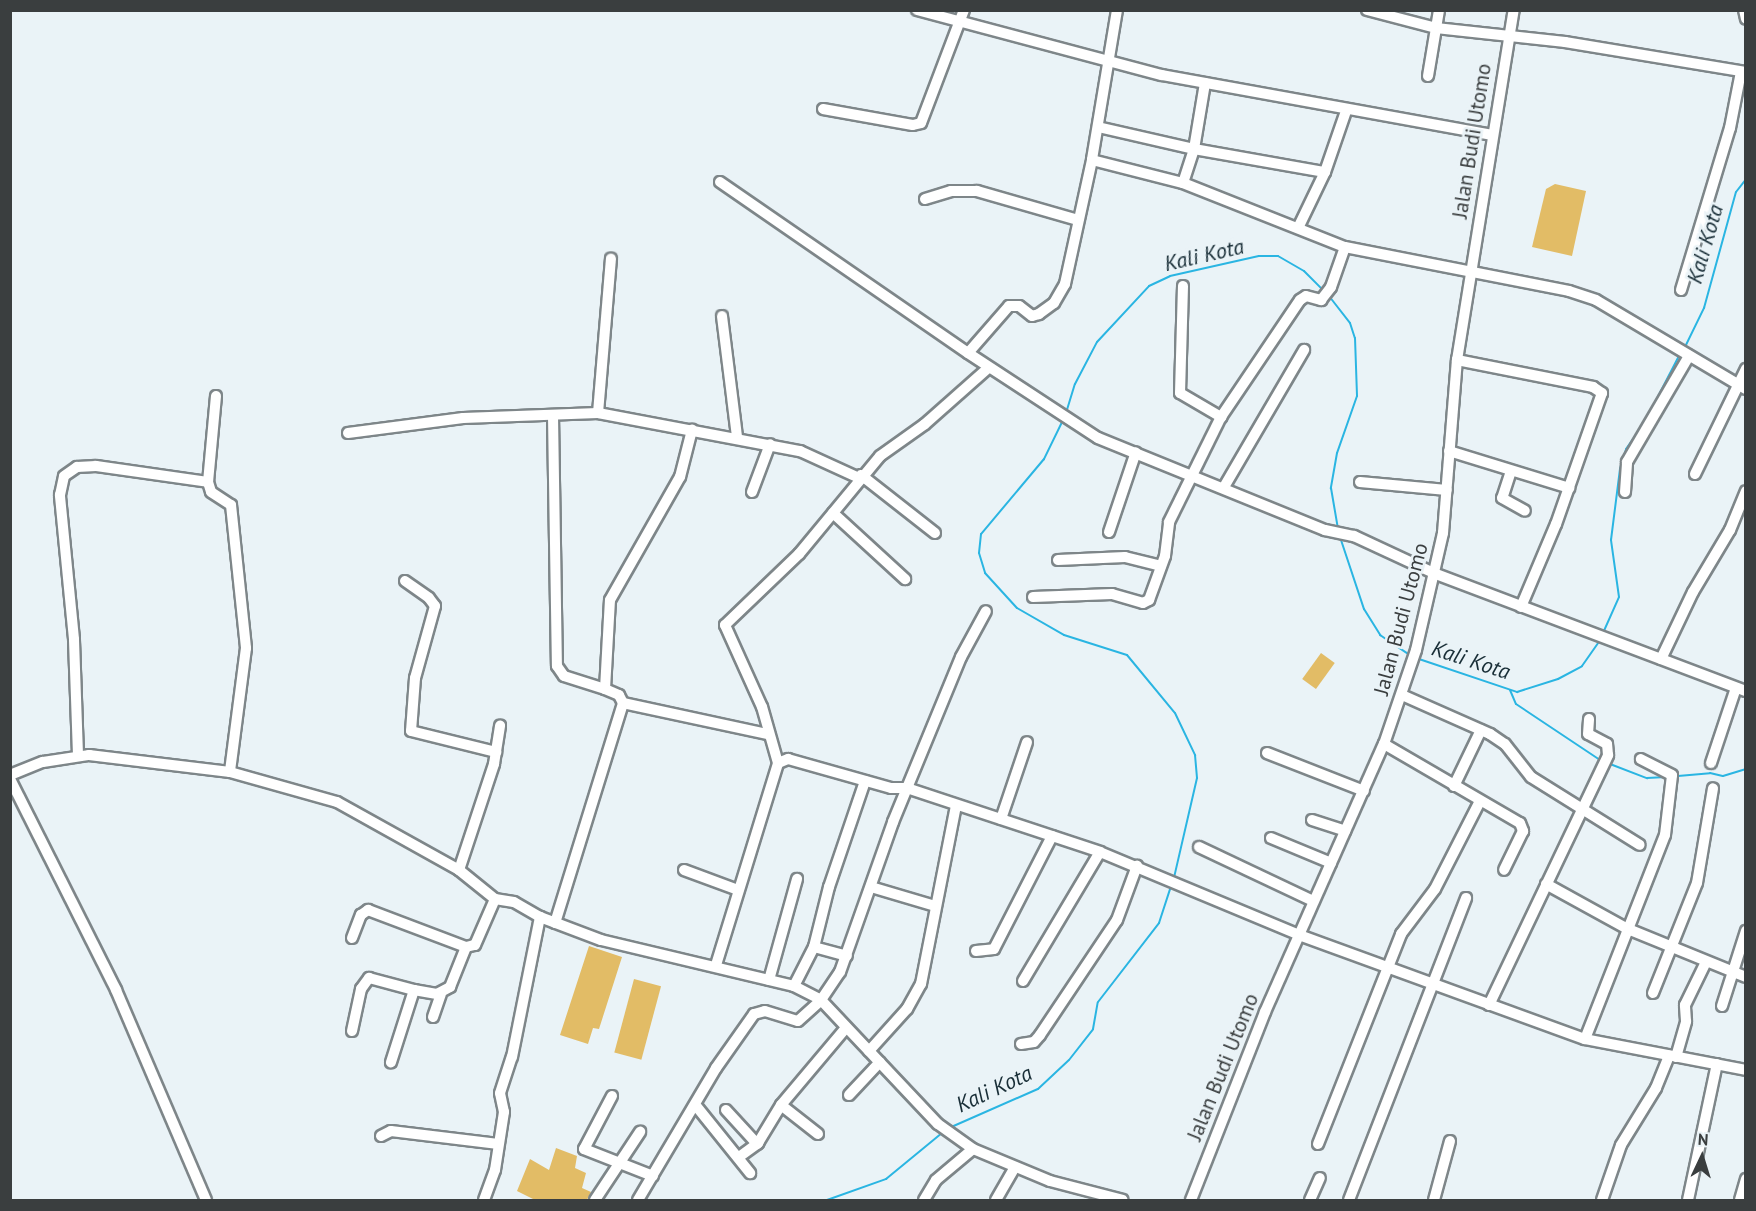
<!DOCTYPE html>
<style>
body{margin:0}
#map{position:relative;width:1756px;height:1211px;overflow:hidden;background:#eaf3f7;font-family:"PT Sans",sans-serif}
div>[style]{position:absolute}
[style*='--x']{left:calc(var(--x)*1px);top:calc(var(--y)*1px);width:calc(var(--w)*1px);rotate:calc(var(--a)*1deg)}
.green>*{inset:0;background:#e2bc66;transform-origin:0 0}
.stream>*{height:2px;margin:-1px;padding:0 1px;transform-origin:1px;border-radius:1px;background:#2ab5e2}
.roads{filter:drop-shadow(2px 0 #7e8689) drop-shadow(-2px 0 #7e8689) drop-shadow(0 2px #7e8689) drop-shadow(0 -2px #7e8689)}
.minor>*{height:10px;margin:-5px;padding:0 5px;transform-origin:5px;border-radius:5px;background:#fff}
span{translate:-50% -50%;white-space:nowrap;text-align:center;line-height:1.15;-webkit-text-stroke:5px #eaf3f7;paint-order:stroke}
.street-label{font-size:21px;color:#3a3e3f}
.water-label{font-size:22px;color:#192e37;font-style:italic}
.frame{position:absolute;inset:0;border:12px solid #3a3e3f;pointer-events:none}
.north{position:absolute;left:1672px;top:1127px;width:60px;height:60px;-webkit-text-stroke:4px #eaf3f7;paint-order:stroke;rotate:4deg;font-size:16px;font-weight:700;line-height:24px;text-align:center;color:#3a3e3f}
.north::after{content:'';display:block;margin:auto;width:21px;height:27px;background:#3a3e3f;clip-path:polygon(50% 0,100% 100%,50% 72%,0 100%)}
</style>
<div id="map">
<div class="green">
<i style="clip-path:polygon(1555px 184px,1586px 191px,1572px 256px,1532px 247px,1546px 189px)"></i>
<i style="left:1321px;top:653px;width:17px;height:32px;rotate:36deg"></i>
<i style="clip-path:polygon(589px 946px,622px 957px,599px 1029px,593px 1028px,588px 1044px,560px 1035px)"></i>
<i style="left:634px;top:979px;width:28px;height:76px;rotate:15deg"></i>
<i style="clip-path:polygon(556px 1148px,577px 1156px,575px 1168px,586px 1173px,582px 1188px,591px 1192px,587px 1200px,535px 1200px,517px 1191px,530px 1159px,549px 1170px)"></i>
</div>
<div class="stream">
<i style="--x:1329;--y:296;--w:34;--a:52"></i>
<i style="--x:1350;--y:323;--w:16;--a:72"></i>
<i style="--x:1355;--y:338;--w:58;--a:88"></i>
<i style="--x:1357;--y:396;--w:60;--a:109.3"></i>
<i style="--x:1337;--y:453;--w:36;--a:100"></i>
<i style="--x:1331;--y:488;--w:42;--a:80.3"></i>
<i style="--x:1684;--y:349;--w:46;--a:-64"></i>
<i style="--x:1704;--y:308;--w:120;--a:-74.6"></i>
<i style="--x:1736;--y:192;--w:16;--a:-52"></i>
<i style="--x:1650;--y:412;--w:65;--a:-62.7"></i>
<i style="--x:1066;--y:413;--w:30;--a:-73"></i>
<i style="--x:1075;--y:384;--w:47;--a:-62.4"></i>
<i style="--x:1097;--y:342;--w:76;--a:-47.1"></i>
<i style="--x:1149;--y:286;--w:23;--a:-25"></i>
<i style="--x:1170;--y:276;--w:91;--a:-12.7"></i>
<i style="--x:1259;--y:256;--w:19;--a:0"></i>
<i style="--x:1278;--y:256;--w:30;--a:30"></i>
<i style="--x:1304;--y:271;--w:27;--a:45"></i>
<i style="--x:1064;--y:418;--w:46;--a:116"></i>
<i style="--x:1044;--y:459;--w:98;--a:130"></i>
<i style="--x:981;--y:534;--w:19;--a:96"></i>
<i style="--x:979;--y:553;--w:21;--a:73"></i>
<i style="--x:985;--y:573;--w:47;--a:47.6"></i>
<i style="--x:1017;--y:608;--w:54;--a:29.9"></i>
<i style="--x:1064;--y:635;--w:66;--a:17.6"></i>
<i style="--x:1127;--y:655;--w:75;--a:50.4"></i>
<i style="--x:1175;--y:713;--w:47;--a:64.5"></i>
<i style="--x:1195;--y:755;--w:23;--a:85"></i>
<i style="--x:1197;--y:778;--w:103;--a:103"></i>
<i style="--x:1340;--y:537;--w:76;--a:71.6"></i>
<i style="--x:1364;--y:609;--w:31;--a:58"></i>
<i style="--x:1380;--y:635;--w:37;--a:34"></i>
<i style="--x:1603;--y:633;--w:39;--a:-66"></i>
<i style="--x:1619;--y:597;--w:58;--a:-98"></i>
<i style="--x:1611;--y:540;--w:72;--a:-82.8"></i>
<i style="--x:1620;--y:469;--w:21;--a:-73"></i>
<i style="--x:1626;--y:449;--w:29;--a:-55"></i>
<i style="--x:1416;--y:658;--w:107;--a:18.6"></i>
<i style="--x:1517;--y:692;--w:43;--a:-17.6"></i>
<i style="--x:1558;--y:679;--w:27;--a:-28"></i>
<i style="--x:1582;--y:666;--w:33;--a:-55"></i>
<i style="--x:1510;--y:690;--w:15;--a:67"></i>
<i style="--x:1516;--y:704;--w:101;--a:33.7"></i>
<i style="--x:1610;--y:764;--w:40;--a:21"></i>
<i style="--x:1647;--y:778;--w:19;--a:-3"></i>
<i style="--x:1678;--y:776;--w:32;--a:-5"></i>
<i style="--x:1710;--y:773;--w:13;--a:13"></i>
<i style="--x:1723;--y:776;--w:24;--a:-17"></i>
<i style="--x:949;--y:1128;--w:97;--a:-23.7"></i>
<i style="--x:1038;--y:1089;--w:42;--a:-43.1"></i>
<i style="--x:1069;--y:1060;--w:39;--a:-52"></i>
<i style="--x:1093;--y:1029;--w:27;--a:-80"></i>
<i style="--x:1098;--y:1002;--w:100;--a:-52.3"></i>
<i style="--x:1159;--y:923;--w:38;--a:-72"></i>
<i style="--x:827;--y:1200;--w:63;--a:-19.6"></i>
<i style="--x:886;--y:1179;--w:72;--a:-39.4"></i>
</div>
<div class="roads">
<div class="minor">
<i style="--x:917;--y:10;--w:253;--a:14.9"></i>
<i style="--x:1162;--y:75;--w:335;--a:10.3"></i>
<i style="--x:1117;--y:10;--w:152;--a:99.5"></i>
<i style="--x:1092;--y:160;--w:127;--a:102.3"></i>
<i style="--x:1065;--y:284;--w:22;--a:120"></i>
<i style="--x:1054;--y:303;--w:19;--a:144"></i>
<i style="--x:1039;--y:314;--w:7;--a:164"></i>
<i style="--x:1032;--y:316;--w:16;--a:-142"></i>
<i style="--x:1019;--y:306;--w:10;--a:180"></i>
<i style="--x:1009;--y:306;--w:62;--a:131.1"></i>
<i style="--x:968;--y:353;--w:155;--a:33.2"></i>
<i style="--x:1098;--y:438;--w:245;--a:22.1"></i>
<i style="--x:1325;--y:530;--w:30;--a:12"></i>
<i style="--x:1354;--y:536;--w:90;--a:24.9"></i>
<i style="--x:1436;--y:574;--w:331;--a:20.7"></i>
<i style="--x:1367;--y:10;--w:71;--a:14.6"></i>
<i style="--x:1436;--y:28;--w:130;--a:6.2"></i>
<i style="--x:1565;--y:42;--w:183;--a:9.4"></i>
<i style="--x:1744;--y:10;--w:9;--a:77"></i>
<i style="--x:1428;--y:76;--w:67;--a:-80.5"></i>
<i style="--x:823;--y:109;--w:91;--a:10.1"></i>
<i style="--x:913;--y:125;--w:8;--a:-14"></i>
<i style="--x:921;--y:123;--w:121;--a:-69.2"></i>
<i style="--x:1098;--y:127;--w:98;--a:12.9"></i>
<i style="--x:1194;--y:149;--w:133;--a:10"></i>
<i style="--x:1325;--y:172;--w:65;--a:-71"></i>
<i style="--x:1092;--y:160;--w:94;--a:14.2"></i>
<i style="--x:1183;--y:183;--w:174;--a:21.6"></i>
<i style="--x:1345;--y:247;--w:228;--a:11.1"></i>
<i style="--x:1569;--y:291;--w:28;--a:18"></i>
<i style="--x:1596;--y:300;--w:174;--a:30.7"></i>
<i style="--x:720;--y:182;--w:301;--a:34.6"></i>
<i style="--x:1183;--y:183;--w:36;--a:-72"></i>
<i style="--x:1194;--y:149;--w:67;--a:-80.5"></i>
<i style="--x:925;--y:199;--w:27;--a:-17"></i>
<i style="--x:951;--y:191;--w:26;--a:0"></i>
<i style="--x:977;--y:191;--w:105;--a:16"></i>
<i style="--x:1299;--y:226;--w:60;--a:-64.3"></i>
<i style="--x:1183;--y:286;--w:107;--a:91.6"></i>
<i style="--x:1180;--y:393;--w:48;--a:30.3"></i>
<i style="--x:1681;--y:290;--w:169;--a:-73.2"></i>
<i style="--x:1730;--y:128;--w:57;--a:-78.9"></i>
<i style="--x:722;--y:316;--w:122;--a:82.9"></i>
<i style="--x:1457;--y:360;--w:139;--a:11.2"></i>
<i style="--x:1593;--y:387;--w:11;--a:34"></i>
<i style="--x:1602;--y:393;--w:139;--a:109.3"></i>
<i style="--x:1556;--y:524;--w:90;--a:112.9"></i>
<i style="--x:216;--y:396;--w:86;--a:95.3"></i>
<i style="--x:208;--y:482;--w:10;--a:73"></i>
<i style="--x:211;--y:492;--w:24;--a:33"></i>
<i style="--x:231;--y:505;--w:144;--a:84"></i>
<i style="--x:246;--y:648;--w:125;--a:97.4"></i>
<i style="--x:598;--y:413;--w:155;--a:-85.2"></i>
<i style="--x:553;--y:416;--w:250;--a:89.1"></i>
<i style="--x:557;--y:666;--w:12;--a:55"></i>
<i style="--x:564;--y:676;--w:43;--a:17.6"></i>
<i style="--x:348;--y:433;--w:116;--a:-7.4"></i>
<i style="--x:463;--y:418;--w:135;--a:-2.1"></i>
<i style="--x:598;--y:413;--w:206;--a:10.7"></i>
<i style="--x:800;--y:451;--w:65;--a:24.6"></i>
<i style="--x:1449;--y:451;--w:126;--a:17.1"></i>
<i style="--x:1511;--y:471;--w:28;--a:108"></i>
<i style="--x:1502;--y:498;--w:26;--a:29"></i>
<i style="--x:1695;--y:474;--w:117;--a:-64.1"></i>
<i style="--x:861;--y:475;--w:94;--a:38.1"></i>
<i style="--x:1360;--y:482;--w:87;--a:5.3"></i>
<i style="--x:1224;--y:487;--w:159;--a:-59.7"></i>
<i style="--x:752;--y:492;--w:51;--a:-69.4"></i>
<i style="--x:1625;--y:492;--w:30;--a:-86"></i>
<i style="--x:1627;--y:462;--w:123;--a:-59.7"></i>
<i style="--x:833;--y:513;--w:98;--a:42.5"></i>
<i style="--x:1109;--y:532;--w:84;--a:-71.4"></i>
<i style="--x:1058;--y:560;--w:67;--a:-2.6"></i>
<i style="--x:1125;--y:557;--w:37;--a:14"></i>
<i style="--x:405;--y:581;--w:29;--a:35"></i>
<i style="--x:429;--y:598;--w:10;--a:53"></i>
<i style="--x:435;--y:606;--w:75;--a:105.5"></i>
<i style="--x:415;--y:678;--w:53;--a:94.3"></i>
<i style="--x:411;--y:731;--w:88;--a:13.9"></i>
<i style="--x:1033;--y:597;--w:79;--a:-2.2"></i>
<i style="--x:1112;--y:594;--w:32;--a:16"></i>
<i style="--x:1143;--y:603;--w:7;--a:-27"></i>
<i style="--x:1149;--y:600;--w:47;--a:-70"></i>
<i style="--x:1165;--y:556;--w:34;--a:-83"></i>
<i style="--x:1169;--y:522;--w:117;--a:-63.7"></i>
<i style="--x:1221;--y:417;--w:141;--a:-56"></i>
<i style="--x:1300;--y:300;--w:7;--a:-34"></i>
<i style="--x:1306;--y:296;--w:16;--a:15"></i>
<i style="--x:1321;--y:300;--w:16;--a:-52"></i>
<i style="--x:1331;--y:287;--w:42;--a:-70.7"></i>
<i style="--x:1661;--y:659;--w:74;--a:-64.5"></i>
<i style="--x:1693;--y:592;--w:72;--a:-59.2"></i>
<i style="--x:1730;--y:530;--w:42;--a:-67.7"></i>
<i style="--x:1402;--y:695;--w:96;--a:23.9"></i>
<i style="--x:1490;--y:734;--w:18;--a:34"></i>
<i style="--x:1505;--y:744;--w:42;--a:51.8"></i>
<i style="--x:1531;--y:777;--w:128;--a:32"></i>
<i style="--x:623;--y:703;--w:148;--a:12.1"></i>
<i style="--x:1384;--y:744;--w:157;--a:30.2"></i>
<i style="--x:1520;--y:823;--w:9;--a:69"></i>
<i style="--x:1523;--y:831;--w:43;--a:116"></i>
<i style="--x:1267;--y:753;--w:104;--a:21.4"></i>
<i style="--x:78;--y:755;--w:116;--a:-92"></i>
<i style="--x:74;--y:639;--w:145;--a:-95.6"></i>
<i style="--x:60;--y:495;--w:19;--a:-78"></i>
<i style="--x:64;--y:476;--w:16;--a:-35"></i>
<i style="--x:77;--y:467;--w:19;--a:-3"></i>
<i style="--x:96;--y:466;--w:113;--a:8.1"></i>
<i style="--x:778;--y:763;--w:58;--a:-105.9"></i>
<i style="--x:762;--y:707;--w:90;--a:-114.3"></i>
<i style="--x:725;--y:625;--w:103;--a:-43.8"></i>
<i style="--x:799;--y:554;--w:127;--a:-50.4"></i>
<i style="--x:880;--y:456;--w:55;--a:-35.4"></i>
<i style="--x:925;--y:424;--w:84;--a:-41.6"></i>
<i style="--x:1711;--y:763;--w:79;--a:-71.6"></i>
<i style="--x:10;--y:775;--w:35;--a:-22"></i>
<i style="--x:43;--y:762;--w:47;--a:-8.7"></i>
<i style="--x:89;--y:755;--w:142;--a:6.9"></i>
<i style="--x:230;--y:772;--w:111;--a:15.7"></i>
<i style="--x:337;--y:802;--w:140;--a:29.1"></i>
<i style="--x:459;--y:870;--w:46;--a:38.9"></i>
<i style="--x:495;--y:899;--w:19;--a:9"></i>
<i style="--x:514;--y:902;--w:30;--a:30"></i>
<i style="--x:540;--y:917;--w:65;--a:20.7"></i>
<i style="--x:601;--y:940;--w:198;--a:13.4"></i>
<i style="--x:794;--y:986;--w:30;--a:27"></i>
<i style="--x:821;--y:1000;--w:170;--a:46.7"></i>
<i style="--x:938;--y:1124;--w:43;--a:35.5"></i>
<i style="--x:973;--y:1149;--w:83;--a:22.6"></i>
<i style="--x:1050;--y:1181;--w:75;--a:14.6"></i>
<i style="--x:10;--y:779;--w:236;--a:63.3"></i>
<i style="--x:116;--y:990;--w:228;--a:66.8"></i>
<i style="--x:1454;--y:786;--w:62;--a:-64.3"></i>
<i style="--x:1001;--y:819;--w:81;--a:-71.3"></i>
<i style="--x:1312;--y:820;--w:35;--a:18"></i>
<i style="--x:1271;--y:838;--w:65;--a:22.6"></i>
<i style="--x:1199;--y:847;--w:126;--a:25.3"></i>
<i style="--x:459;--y:870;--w:112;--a:-71.7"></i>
<i style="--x:494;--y:764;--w:39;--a:-81"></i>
<i style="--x:684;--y:870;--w:58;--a:20.3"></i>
<i style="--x:1546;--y:884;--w:94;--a:28.8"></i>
<i style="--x:1628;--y:929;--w:127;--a:22.1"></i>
<i style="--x:871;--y:887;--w:67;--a:16.5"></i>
<i style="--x:555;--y:923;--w:230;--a:-72.8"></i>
<i style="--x:623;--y:703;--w:9;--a:-117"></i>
<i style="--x:619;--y:695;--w:15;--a:-157"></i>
<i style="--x:605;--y:689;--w:89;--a:-86.8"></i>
<i style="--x:610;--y:600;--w:142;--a:-60.4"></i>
<i style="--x:680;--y:477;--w:49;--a:-75.7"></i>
<i style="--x:352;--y:938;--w:25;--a:-69"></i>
<i style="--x:361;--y:915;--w:9;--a:-36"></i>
<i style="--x:368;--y:910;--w:105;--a:20.7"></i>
<i style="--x:814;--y:947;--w:34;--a:15"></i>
<i style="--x:976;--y:951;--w:18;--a:-6"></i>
<i style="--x:994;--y:949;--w:127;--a:-62.8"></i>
<i style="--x:716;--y:965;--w:211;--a:-72.9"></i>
<i style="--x:778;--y:763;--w:11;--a:-22"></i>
<i style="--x:788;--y:759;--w:107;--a:15.7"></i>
<i style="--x:891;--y:788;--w:16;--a:0"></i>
<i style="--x:907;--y:788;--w:203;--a:18.3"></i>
<i style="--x:1100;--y:852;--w:216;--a:22.6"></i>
<i style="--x:1299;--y:935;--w:304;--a:20"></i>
<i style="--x:1585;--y:1039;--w:164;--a:10.9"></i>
<i style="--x:769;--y:980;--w:105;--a:-74.5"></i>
<i style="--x:1023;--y:981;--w:150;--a:-59.2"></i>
<i style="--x:794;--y:986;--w:44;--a:-62.9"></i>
<i style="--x:814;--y:947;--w:62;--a:-76"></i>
<i style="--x:829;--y:887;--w:112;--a:-71.2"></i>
<i style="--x:414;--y:990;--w:23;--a:10"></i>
<i style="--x:437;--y:994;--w:15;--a:-28"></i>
<i style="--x:450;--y:987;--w:43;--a:-68.2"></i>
<i style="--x:466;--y:947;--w:9;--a:-13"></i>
<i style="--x:475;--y:945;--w:50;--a:-66.5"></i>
<i style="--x:1653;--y:993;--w:118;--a:-68.2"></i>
<i style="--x:1697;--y:883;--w:96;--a:-80.4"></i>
<i style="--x:1489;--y:1005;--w:277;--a:-64.5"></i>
<i style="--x:1608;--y:755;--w:11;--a:-95"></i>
<i style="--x:1607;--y:744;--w:21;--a:-152"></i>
<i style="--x:1588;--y:734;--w:15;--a:-86"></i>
<i style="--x:1722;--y:1006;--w:79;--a:-72.3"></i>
<i style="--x:433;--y:1017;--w:24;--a:-71"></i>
<i style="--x:352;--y:1031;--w:43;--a:-77.9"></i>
<i style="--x:361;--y:989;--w:14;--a:-54"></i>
<i style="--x:369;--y:978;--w:47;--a:14.9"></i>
<i style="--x:414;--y:990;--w:76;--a:107.7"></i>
<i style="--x:1585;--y:1039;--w:219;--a:-68.6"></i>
<i style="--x:1665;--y:835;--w:60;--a:-83.3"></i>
<i style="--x:1672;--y:775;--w:35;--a:-153"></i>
<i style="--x:1021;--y:1044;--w:13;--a:-9"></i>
<i style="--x:1034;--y:1042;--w:9;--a:-49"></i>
<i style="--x:1040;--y:1035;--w:138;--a:-56.2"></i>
<i style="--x:1117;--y:920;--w:58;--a:-69.7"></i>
<i style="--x:869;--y:1051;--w:57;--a:-47.9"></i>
<i style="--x:907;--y:1009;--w:29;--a:-61"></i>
<i style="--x:921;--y:984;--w:182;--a:-78.9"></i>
<i style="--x:1676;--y:1057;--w:37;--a:-74"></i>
<i style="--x:1686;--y:1021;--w:16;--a:-94"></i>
<i style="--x:1685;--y:1005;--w:48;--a:-64"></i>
<i style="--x:849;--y:1095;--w:45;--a:-46.8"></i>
<i style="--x:612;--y:1096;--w:60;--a:117.8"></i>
<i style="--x:584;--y:1149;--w:74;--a:21.4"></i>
<i style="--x:781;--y:1105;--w:47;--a:38.1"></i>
<i style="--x:697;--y:1107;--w:85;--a:51.2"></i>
<i style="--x:726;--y:1110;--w:46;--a:47.6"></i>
<i style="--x:381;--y:1136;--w:11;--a:-27"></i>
<i style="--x:391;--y:1131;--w:108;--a:6.9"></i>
<i style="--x:1318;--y:1144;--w:226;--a:-68.4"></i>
<i style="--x:1401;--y:934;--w:56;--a:-52.9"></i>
<i style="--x:1435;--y:889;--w:99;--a:-62.9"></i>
<i style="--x:739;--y:1157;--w:24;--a:-36"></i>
<i style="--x:758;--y:1143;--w:44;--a:-58.8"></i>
<i style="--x:781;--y:1105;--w:99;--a:-49.9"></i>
<i style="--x:484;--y:1200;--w:32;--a:-70"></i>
<i style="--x:495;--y:1170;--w:59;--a:-81.2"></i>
<i style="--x:504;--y:1112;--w:19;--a:-102"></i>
<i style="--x:500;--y:1093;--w:38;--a:-72"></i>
<i style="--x:512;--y:1057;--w:143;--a:-78.7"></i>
<i style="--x:595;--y:1200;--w:82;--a:-56.5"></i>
<i style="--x:638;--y:1200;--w:153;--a:-59.4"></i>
<i style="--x:716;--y:1068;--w:66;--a:-54.9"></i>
<i style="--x:754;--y:1014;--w:11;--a:-15"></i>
<i style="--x:765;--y:1011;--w:34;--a:17"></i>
<i style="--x:798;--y:1021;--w:31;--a:-42"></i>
<i style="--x:821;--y:1000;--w:34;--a:-56"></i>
<i style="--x:840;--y:972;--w:159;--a:-70.5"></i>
<i style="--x:893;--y:822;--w:178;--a:-67.6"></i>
<i style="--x:961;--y:657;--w:52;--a:-61.5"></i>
<i style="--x:924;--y:1200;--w:23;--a:-59"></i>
<i style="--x:936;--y:1180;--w:48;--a:-40"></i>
<i style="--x:996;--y:1200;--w:38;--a:-60"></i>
<i style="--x:1191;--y:1200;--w:202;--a:-68.5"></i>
<i style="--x:1265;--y:1012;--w:293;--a:-66.1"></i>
<i style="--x:1384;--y:744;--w:99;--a:-71.2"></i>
<i style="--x:1416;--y:650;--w:120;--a:-77"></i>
<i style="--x:1443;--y:533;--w:174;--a:-85.4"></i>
<i style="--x:1457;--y:360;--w:355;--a:-80.8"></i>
<i style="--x:1310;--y:1200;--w:24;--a:-66"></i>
<i style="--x:1349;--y:1200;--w:324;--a:-68.8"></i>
<i style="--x:1434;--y:1200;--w:61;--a:-74.8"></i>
<i style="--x:1602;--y:1200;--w:58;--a:-70.9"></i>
<i style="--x:1621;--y:1145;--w:67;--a:-58.4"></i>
<i style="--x:1656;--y:1088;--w:35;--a:-68"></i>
<i style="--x:1688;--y:1200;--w:139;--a:-78"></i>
<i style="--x:1740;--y:1200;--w:22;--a:-74"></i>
</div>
</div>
<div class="street-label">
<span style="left:1472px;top:141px;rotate:-81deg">Jalan Budi Utomo</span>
<span style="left:1401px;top:619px;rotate:-75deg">Jalan Budi Utomo</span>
<span style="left:1223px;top:1067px;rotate:-68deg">Jalan Budi Utomo</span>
</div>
<div class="water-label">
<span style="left:1705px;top:244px;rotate:-74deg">Kali Kota</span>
<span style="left:1204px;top:255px;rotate:-13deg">Kali Kota</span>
<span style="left:1471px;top:660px;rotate:18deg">Kali Kota</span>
<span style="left:994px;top:1089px;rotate:-25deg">Kali Kota</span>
</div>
<div class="frame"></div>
<div class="north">N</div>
</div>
